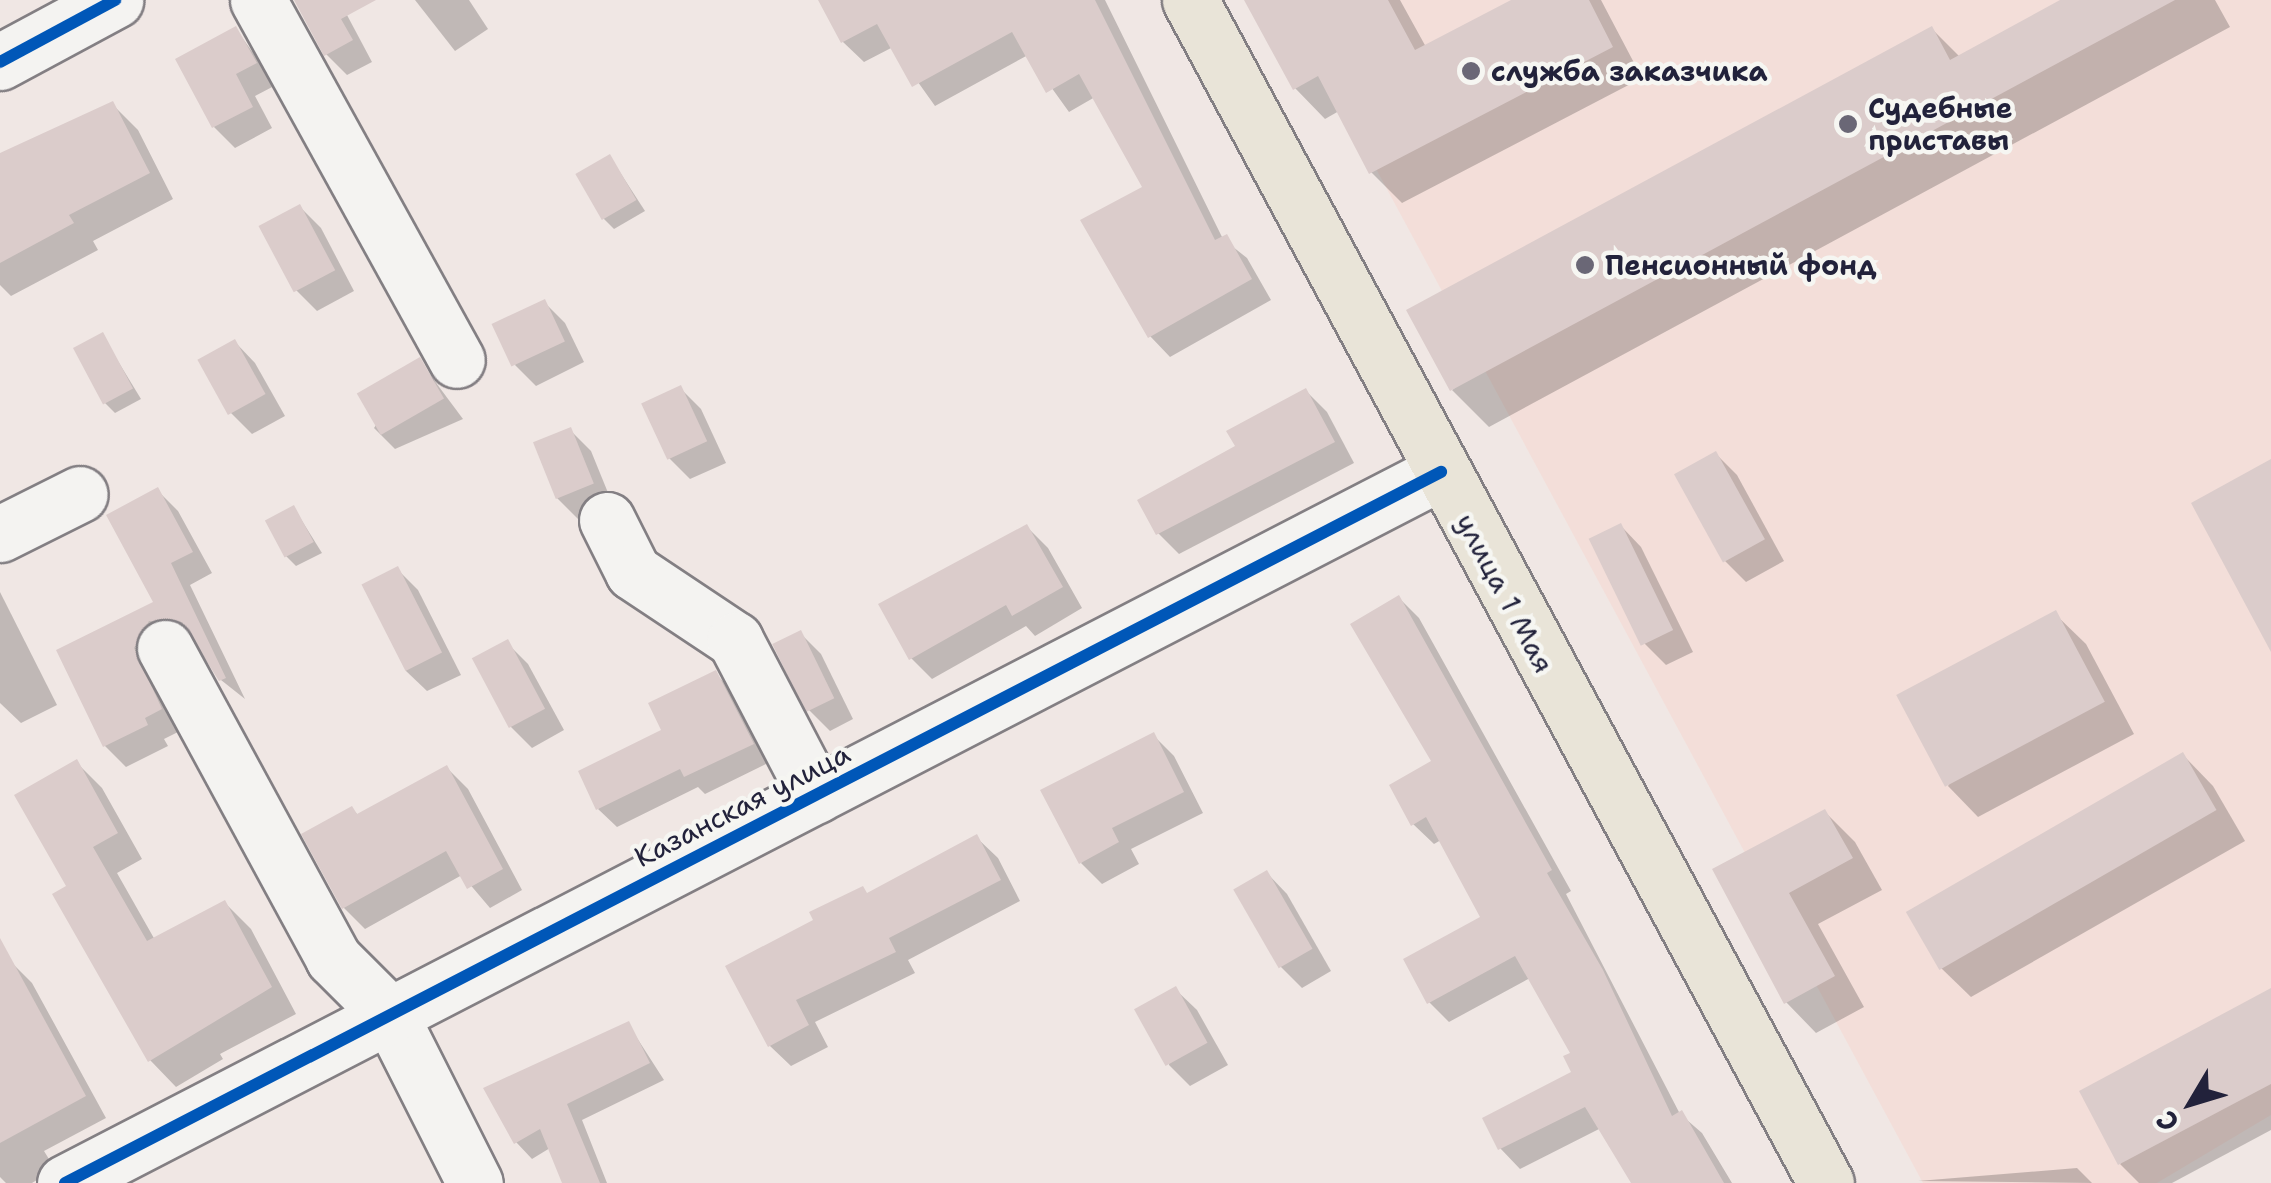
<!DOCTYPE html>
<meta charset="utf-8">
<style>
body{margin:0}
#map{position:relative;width:2271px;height:1183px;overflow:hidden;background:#f0e7e4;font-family:"Shantell Sans",sans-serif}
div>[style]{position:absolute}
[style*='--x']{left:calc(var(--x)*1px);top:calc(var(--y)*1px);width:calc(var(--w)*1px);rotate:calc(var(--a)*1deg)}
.built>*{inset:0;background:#f3ded9}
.shadow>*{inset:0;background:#0003}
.building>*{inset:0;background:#dbcccb;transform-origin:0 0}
.roads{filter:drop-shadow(2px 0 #837f83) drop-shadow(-2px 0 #837f83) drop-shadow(0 2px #837f83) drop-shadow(0 -2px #837f83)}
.minor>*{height:55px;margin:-27.5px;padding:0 27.5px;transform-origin:27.5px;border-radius:27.5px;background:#f4f3f1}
.major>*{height:55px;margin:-27.5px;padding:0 27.5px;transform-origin:27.5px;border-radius:27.5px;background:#e9e4d8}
.cycleway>*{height:12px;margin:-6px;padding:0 6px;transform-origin:6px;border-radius:6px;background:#0057b8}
.dots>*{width:28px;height:28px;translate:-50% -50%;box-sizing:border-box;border:5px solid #f6f6f2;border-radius:50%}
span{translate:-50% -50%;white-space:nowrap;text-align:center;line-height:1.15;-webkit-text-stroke:9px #f6f6f2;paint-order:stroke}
.poi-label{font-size:28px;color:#22223b;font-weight:700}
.left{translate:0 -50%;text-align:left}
.street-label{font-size:28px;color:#22223b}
.north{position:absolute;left:2141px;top:1053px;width:100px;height:100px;-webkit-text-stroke:8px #f6f6f2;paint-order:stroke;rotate:232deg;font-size:28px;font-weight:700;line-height:40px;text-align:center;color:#22223b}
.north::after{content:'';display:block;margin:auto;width:35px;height:45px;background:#22223b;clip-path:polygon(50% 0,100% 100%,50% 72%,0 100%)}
</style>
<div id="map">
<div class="built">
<i style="clip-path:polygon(1285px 0,2271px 0,2271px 1115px,2157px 1183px,1923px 1183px)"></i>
</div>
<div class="shadow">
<i style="clip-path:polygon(297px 0,339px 0,372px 62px,347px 75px,326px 54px)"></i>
<i style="clip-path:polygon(415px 0,469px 0,488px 29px,455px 51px)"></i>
<i style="clip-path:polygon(821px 0,1105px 0,1223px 239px,1247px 258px,1271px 300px,1170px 357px,1150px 336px,1146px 188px,1095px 97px,1069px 112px,1028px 55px,935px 106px,893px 47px,864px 62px,843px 42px)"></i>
<i style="clip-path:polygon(1264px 0,1400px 0,1426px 47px,1516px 0,1601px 0,1642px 78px,1402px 203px,1371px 172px,1339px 111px,1325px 119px,1295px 88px)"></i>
<i style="clip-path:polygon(2066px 0,2215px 0,2230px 27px,1489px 427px,1452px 390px,1932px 29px,1960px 57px)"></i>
<i style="clip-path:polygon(236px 29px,276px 85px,255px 96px,272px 128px,235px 148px,214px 127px)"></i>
<i style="clip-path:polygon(112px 104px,138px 130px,173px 199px,93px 241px,98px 250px,11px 296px,0 285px,0 158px)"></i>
<i style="clip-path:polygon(610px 157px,645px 211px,614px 229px,604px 219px)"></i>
<i style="clip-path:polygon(300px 207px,321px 228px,354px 291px,317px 311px,296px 290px)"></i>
<i style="clip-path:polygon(544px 302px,565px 323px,584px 362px,536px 386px,515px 365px)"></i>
<i style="clip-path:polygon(102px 335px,141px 399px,115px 413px,105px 403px)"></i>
<i style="clip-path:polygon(235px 342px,255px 363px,285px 416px,252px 434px,231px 413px,202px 361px)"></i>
<i style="clip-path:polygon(419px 360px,463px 419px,395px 449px,374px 428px)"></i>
<i style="clip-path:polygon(680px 388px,701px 409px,726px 463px,690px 479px,669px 458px)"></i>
<i style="clip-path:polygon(1306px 391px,1327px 412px,1354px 463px,1179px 554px,1158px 533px,1238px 447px)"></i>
<i style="clip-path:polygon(570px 430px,591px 451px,613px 505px,578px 519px,557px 498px)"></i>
<i style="clip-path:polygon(1716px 454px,1737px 475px,1784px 561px,1746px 582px,1725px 561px)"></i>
<i style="clip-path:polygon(157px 490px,178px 511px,212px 573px,190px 585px,245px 699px,221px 680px,197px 642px,170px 641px,182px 730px,164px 739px,168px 746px,126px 767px,105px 746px,59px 651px,156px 603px)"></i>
<i style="clip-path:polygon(294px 508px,322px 553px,296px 566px,286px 556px)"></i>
<i style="clip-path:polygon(1621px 526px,1641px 547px,1693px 652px,1666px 665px,1645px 644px)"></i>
<i style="clip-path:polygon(1027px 527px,1048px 548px,1082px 608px,1035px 636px,1026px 626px,932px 679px,911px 658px)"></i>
<i style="clip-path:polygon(397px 569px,418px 590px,461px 675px,427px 691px,406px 671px)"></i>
<i style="clip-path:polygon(0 592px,57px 705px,21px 723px,0 703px)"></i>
<i style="clip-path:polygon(1399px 598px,1419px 618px,1571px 891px,1566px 894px,1680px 1114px,1702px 1133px,1732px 1183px,1634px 1183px,1601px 1128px,1520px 1169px,1500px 1148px,1574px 1073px,1574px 1054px,1530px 978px,1449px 1022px,1429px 1002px,1483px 918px,1441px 840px,1434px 844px,1413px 824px,1435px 762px)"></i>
<i style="clip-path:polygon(2055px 614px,2086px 644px,2134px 734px,1978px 817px,1948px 786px)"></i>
<i style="clip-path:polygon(800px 633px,821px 654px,853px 719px,830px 731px,809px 710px)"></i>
<i style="clip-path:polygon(507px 643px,528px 664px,564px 730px,532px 748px,511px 727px)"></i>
<i style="clip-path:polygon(715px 673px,733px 692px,770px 762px,705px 794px,698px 787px,617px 827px,598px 809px)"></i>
<i style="clip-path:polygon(1153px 735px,1174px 756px,1203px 813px,1131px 849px,1139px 864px,1102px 884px,1081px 863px)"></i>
<i style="clip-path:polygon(2183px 755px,2213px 786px,2245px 841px,1971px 997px,1940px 967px,1909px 911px)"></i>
<i style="clip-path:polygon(76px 762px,102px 788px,142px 859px,117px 873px,155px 940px,225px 903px,251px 929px,296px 1014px,220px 1054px,223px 1059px,176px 1087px,150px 1060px,69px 887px)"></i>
<i style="clip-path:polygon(447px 768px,468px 789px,522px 890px,490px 908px,462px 875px,365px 929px,344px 908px,352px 809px,359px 816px)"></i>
<i style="clip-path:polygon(1825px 812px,1855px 842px,1882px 890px,1818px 924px,1864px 1007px,1816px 1033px,1786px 1002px,1715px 870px)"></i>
<i style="clip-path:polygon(977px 838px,998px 858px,1020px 901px,908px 960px,915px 973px,815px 1022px,828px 1047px,791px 1066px,770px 1046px,728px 967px)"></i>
<i style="clip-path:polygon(1267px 873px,1287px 894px,1331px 971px,1302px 988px,1281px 967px)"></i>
<i style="clip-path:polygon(11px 962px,32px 983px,106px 1118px,44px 1151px,55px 1169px,32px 1183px,6px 1183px,0 1177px,0 968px)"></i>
<i style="clip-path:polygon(1176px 990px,1197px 1010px,1228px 1065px,1190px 1086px,1169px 1065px)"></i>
<i style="clip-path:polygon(2271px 991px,2271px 1130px,2172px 1183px,2139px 1183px,2120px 1164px)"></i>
<i style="clip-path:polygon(628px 1024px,664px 1080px,582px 1120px,607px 1183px,565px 1183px,550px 1148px,532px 1159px,516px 1142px,487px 1089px)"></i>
<i style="clip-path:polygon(2077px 1168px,2092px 1183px,1918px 1181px)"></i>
</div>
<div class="building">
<i style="clip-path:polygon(294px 0,376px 0,341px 19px,353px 40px,324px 56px)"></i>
<i style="clip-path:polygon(818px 0,1095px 0,1215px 240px,1227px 234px,1252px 279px,1148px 338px,1080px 220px,1142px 187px,1079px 74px,1046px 93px,1012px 32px,912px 87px,877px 24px,841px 43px)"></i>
<i style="clip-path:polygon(1244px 0,1388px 0,1415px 50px,1511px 0,1589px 0,1613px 47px,1369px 174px,1318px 76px,1293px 90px)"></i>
<i style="clip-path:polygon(2060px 0,2175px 0,1450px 391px,1406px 310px,1932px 26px,1950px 60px)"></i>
<i style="clip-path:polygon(236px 26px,257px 63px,236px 74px,253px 107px,212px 128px,175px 59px)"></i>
<i style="clip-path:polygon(113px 101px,150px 173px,69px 215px,74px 223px,0 263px,0 153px)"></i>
<i style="left:610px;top:154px;width:53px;height:40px;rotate:60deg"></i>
<i style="left:300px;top:204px;width:75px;height:47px;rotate:62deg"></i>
<i style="left:545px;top:299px;width:47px;height:59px;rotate:65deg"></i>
<i style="left:103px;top:332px;width:64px;height:34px;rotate:62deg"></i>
<i style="left:235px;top:339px;width:63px;height:43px;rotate:61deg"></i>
<i style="left:420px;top:357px;width:48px;height:73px;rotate:60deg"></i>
<i style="left:681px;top:385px;width:62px;height:44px;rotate:65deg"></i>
<i style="clip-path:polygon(1306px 388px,1335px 442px,1156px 535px,1137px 500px,1235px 446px,1226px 431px)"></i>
<i style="left:571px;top:427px;width:61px;height:41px;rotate:68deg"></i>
<i style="left:1716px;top:451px;width:101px;height:48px;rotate:61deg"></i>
<i style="clip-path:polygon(2271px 459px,2271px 652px,2191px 503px)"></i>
<i style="clip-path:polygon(158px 487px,193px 552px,171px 563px,226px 678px,219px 681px,182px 622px,149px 621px,134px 648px,162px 709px,145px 718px,148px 725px,103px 747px,56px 650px,153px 602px,106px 515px)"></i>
<i style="left:294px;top:505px;width:42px;height:33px;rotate:62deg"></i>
<i style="left:1621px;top:523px;width:119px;height:36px;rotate:64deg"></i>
<i style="clip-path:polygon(1027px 524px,1063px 587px,1012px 616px,1006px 605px,909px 660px,878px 604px)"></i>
<i style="left:398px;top:566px;width:97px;height:41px;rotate:63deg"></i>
<i style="clip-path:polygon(1399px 595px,1552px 870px,1547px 873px,1603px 970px,1672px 1116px,1682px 1110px,1724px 1183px,1631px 1183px,1585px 1107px,1498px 1150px,1482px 1118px,1571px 1072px,1563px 1056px,1570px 1053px,1515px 956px,1427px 1004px,1403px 959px,1480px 917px,1426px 817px,1411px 826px,1389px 785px,1431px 761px,1350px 624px)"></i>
<i style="left:2056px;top:610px;width:104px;height:181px;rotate:62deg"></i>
<i style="left:801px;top:630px;width:76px;height:32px;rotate:64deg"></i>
<i style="left:508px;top:639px;width:79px;height:41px;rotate:62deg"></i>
<i style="clip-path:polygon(716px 670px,754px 744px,684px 777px,680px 769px,596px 810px,578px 771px,661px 730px,648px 703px)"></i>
<i style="clip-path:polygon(1154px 732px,1184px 792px,1112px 828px,1119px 842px,1079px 864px,1040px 790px)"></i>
<i style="left:2183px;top:752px;width:67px;height:320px;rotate:60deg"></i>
<i style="clip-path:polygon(77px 759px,118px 833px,93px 847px,147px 941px,225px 900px,272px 987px,148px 1062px,52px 894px,66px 886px,14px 795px)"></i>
<i style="clip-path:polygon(447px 765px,503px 869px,467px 889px,446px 851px,342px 909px,301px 834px,352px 806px,357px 814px)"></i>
<i style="clip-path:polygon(1825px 809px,1853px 858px,1789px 893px,1835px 976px,1784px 1004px,1712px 869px)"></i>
<i style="clip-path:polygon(977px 834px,1001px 880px,889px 938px,896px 952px,796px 1000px,809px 1025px,768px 1047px,725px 966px,813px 920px,809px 912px,863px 886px,867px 893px)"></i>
<i style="left:1267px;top:870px;width:91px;height:39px;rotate:60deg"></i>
<i style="clip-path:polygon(0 938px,86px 1096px,0 1143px)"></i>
<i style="left:1176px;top:986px;width:65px;height:48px;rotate:61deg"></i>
<i style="clip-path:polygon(2271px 988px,2271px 1084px,2118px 1165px,2079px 1091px)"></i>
<i style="clip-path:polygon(629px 1021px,650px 1063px,567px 1104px,600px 1183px,562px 1183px,540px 1129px,514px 1144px,483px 1088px)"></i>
</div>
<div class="roads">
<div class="minor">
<i style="--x:258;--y:0;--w:411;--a:61.1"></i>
<i style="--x:0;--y:62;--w:131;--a:-28.3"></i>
<i style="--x:607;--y:520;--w:58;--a:63.4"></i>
<i style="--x:633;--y:572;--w:123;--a:33.7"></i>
<i style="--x:735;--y:640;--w:175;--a:62.4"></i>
<i style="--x:0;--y:534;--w:89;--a:-26.6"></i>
<i style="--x:165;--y:648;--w:353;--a:61.5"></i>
<i style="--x:333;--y:958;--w:81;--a:45"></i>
<i style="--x:390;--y:1015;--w:188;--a:63.2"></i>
<i style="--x:65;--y:1183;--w:1549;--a:-27.33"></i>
</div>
<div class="major">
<i style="--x:1190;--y:0;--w:1343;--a:61.74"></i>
</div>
</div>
<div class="cycleway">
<i style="--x:0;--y:62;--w:131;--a:-28.3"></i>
<i style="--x:65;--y:1183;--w:1549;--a:-27.33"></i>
</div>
<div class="dots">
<i style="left:1471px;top:71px;background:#6a6776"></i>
<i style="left:1848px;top:124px;background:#6a6776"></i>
<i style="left:1585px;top:265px;background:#6a6776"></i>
</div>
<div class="poi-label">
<span class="left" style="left:1491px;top:71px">служба заказчика</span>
<span class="left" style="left:1868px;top:124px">Судебные<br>приставы</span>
<span class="left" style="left:1605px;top:265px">Пенсионный фонд</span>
</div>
<div class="street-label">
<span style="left:1505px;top:593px;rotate:62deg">улица 1 Мая</span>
<span style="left:742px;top:805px;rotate:-27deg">Казанская улица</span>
</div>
<div class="north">С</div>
</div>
